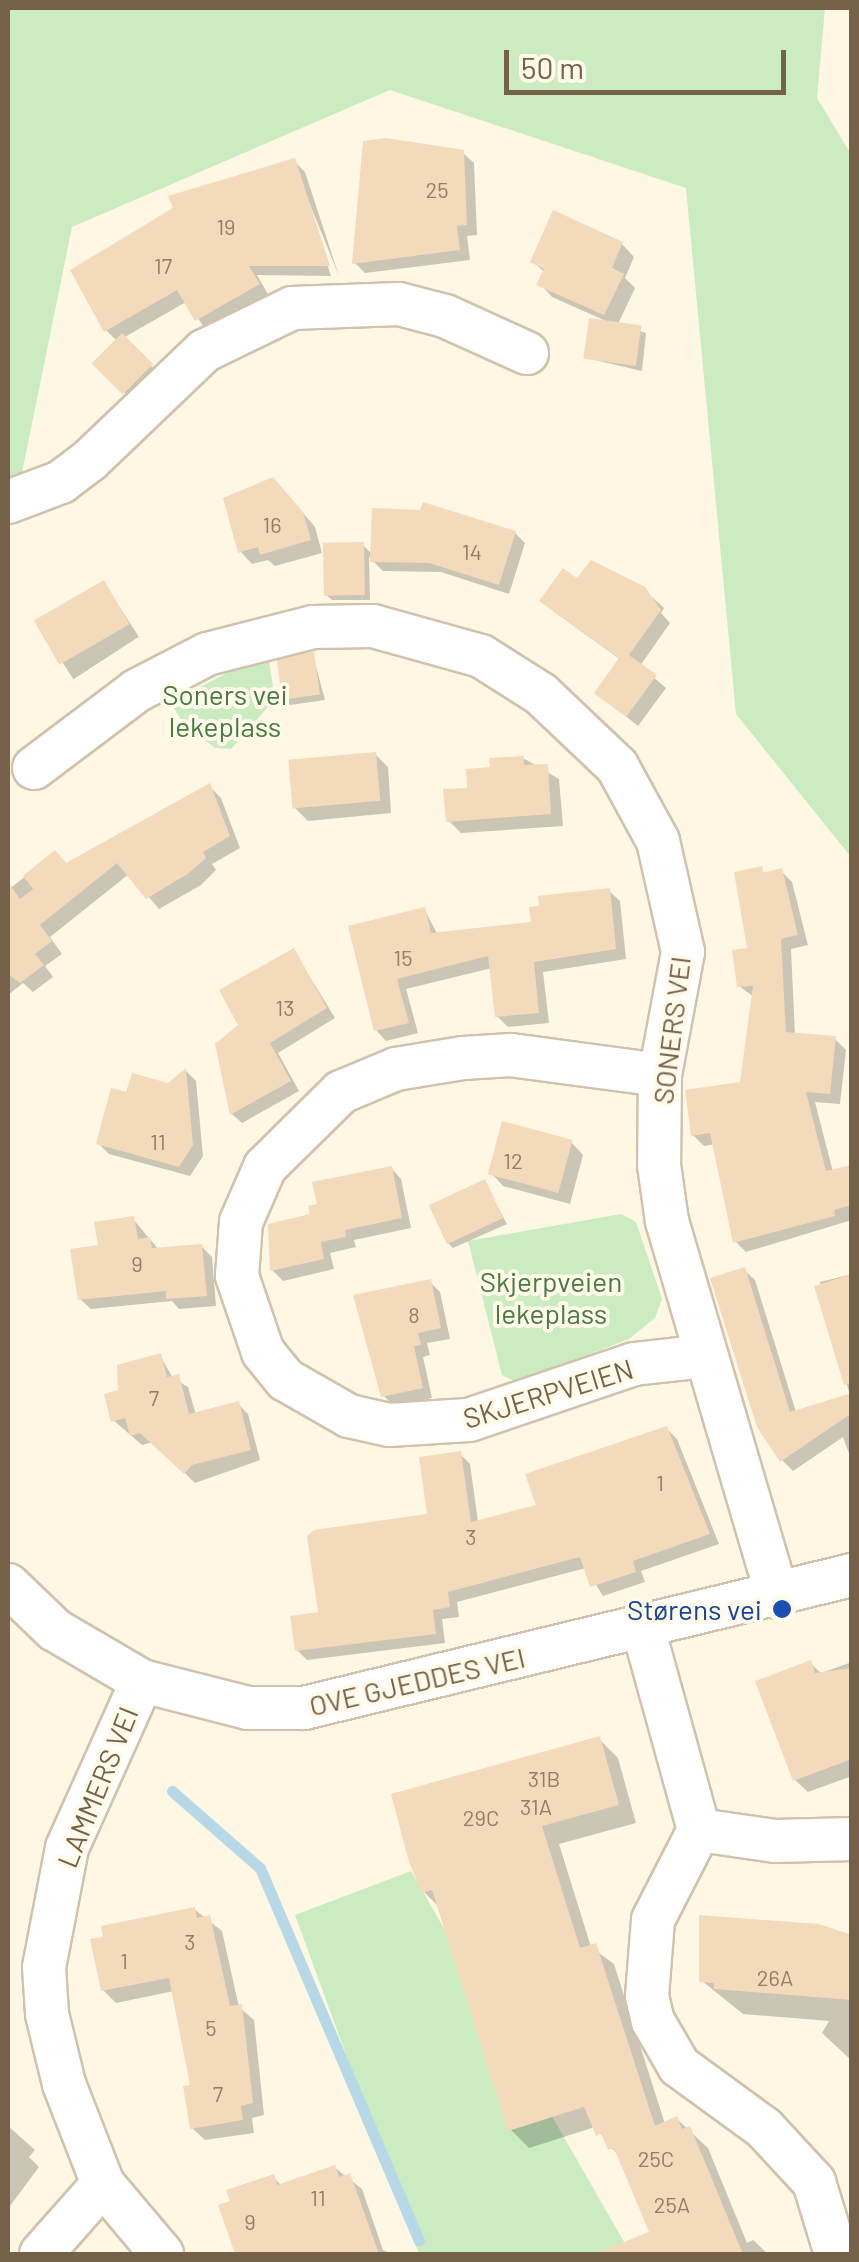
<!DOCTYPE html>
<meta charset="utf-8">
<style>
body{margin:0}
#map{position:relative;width:859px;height:2262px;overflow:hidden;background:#fdf7e3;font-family:Barlow,sans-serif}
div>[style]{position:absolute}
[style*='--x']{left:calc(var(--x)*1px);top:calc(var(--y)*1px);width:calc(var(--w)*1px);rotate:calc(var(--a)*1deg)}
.green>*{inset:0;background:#cbebc1}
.shadow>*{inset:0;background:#0003;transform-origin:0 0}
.stream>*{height:11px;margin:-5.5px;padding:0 5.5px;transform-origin:5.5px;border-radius:5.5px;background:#b7d8e7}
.building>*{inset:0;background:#f3daba;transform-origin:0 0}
.roads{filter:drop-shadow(2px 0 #d0c2ac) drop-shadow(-2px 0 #d0c2ac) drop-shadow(0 2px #d0c2ac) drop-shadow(0 -2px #d0c2ac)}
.minor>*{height:42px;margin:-21px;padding:0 21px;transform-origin:21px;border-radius:21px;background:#fff}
.dots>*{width:28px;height:28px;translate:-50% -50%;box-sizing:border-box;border:5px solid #fffae9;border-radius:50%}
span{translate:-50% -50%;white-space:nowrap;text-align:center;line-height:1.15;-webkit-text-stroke:8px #fffae9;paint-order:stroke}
.number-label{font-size:22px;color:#947e64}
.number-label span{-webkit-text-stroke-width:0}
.park-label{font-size:28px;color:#487b40}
.street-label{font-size:28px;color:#756048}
.transit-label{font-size:28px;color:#164399}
.right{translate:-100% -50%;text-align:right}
.frame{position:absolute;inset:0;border:10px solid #756048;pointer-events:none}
.scale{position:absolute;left:504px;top:50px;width:282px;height:45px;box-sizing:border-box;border:5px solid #756048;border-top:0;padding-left:12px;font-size:30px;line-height:35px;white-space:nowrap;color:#756048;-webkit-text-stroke:8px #fffae9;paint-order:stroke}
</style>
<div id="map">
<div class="green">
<i style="clip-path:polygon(8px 8px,825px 8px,817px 98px,852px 156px,851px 857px,736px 714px,686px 188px,390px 90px,72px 227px,17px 497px,8px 501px)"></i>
<i style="clip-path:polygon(269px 661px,275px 699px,231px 749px,215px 748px,184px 724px,170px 702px,249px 662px)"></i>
<i style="clip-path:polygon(621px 1214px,636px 1222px,662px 1299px,655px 1318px,629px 1339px,517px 1382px,502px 1375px,468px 1241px)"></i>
<i style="clip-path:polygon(411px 1871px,631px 2254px,419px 2254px,295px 1915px)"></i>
</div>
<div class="shadow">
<i style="clip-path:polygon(463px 153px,474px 163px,477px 235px,467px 236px,470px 260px,365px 273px,355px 263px)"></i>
<i style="clip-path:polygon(294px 161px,305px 172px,339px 276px,296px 170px,331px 276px,257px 275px,269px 296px,207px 331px,186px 302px,123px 338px,157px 372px,130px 398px,96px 364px,117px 341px,106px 330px)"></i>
<i style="clip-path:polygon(622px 244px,634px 257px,625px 278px,635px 288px,618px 324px,646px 333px,642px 371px,586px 358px,606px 321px,552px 297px,540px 284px,545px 273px,533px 261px)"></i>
<i style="clip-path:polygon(285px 492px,315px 527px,322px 553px,275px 566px,268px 560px,252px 564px,240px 551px)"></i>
<i style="clip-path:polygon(515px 533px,525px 543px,509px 594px,441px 572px,383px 571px,369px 557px,370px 600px,332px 600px,326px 595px,363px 545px,373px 555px)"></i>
<i style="clip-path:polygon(578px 582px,643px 589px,664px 608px,661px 613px,670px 623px,640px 666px,666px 688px,638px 726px,597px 693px,621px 660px,553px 611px)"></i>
<i style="left:104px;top:583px;width:64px;height:78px;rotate:57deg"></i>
<i style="clip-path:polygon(313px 655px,325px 700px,290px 705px,284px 699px)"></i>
<i style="clip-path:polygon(375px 754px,388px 767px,391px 813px,308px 821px,295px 808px)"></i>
<i style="clip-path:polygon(523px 758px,559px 779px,563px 826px,461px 833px,448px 820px,470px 790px)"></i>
<i style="clip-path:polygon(209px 786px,221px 798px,240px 848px,212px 864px,216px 870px,201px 885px,159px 909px,129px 874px,50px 937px,62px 954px,45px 966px,53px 977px,33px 992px,23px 983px,8px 995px,8px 890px,55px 853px,67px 865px)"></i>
<i style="clip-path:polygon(781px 871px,792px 882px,808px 945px,791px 949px,795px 1035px,835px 1039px,846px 1050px,840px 1104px,815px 1102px,833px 1172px,852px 1168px,852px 1220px,746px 1252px,735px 1241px,715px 1144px,704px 1146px,693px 1135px,742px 1084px,754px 997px,739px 986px,750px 950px,736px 875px)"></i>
<i style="clip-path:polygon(609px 891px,620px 901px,626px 959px,543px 972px,549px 1023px,508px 1027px,497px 1016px,492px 968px,406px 989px,418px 1033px,386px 1041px,376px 1030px,424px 909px,438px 935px,534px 924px)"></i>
<i style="clip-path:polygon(294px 951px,335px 1018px,278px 1053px,299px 1091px,242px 1123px,232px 1114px,217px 1045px,241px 1025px)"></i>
<i style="clip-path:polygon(186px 1071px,196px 1081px,203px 1156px,190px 1176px,109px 1154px,98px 1143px,128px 1096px,168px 1085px)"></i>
<i style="clip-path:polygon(571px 1142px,583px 1155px,570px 1204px,503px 1186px,491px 1173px)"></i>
<i style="clip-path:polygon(391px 1168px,401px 1179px,411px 1228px,354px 1240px,356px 1247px,330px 1253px,334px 1269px,283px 1281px,272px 1270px,313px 1216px)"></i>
<i style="clip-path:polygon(484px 1182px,507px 1224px,453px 1248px,447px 1242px)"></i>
<i style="clip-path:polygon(133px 1219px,159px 1250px,201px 1246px,212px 1257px,216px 1306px,179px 1309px,172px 1301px,91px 1309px,80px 1299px,101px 1247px)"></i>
<i style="clip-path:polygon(744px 1270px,755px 1280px,796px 1412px,850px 1396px,820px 1282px,852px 1274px,852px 1462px,843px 1437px,793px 1471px,782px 1460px)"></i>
<i style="clip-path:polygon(430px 1282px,440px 1292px,450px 1339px,427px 1343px,430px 1355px,423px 1357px,432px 1398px,394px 1406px,383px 1395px)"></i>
<i style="clip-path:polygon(160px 1356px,173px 1378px,188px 1387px,196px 1415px,238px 1404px,248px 1414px,260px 1460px,195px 1483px,153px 1442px,142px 1445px,113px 1420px,121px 1392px)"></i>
<i style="clip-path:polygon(667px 1429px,677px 1439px,719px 1544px,641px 1571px,645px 1582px,603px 1596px,586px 1568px,457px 1602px,459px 1617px,442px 1619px,445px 1643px,307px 1660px,297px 1650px,321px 1614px,430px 1516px,460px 1454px,470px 1464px,478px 1522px,539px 1507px)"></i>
<i style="clip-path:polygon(852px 1662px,852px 1776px,808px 1792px,795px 1780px,810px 1663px,821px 1673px)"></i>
<i style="clip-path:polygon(599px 1739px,618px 1758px,636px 1823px,559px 1844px,591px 1947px,614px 1964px,665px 2124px,677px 2119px,708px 2148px,747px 2243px,753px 2240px,768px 2254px,646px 2254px,652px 2233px,622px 2160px,595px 2127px,529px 2148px,510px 2129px,440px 1908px,424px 1892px)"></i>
<i style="clip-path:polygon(194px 1909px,222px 1931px,239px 2007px,254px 2020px,264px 2115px,252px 2118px,254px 2133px,205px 2140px,192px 2128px,193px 2087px,174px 1991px,116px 2003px,103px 1990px)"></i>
<i style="clip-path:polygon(852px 1937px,852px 2061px,822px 2033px,829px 2021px,743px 2014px,702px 1981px)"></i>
<i style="clip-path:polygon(8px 2126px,35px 2150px,29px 2157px,39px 2167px,10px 2206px)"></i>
<i style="clip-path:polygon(334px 2167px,362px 2189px,383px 2250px,392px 2254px,323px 2254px,319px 2243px,287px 2254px,237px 2254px,221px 2207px,273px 2177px,282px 2186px)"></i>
</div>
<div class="stream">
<i style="--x:172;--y:1791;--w:117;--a:41.2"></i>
<i style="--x:260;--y:1868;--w:405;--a:66.9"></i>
</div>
<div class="building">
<i style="clip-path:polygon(386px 138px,464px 150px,467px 225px,457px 226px,460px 250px,352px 264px,363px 141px)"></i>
<i style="clip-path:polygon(295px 158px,330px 266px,249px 266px,260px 284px,195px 321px,177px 290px,104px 332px,70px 270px,173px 208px,168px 196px)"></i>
<i style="clip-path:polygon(553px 210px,623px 242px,612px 268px,624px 274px,604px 315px,536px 285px,544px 269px,530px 262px)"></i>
<i style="left:589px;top:318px;width:53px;height:41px;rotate:8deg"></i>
<i style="left:122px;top:333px;width:44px;height:43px;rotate:45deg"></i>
<i style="clip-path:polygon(273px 477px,303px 512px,311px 540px,260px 555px,258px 547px,238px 553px,223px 498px)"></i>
<i style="clip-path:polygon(423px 502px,516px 531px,499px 585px,429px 563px,370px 562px,372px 508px,420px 510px)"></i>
<i style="left:364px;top:542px;width:53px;height:41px;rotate:89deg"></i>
<i style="clip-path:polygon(591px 560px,645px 587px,661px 610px,629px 655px,657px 675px,626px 717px,594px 693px,619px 658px,539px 601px,563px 568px,577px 578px)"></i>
<i style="left:104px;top:580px;width:51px;height:81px;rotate:60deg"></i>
<i style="left:314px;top:652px;width:43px;height:38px;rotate:82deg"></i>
<i style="left:376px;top:752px;width:49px;height:88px;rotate:85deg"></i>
<i style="clip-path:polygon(524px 756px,524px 765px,548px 764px,551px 814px,446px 822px,443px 789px,467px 788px,466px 769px,490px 767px,489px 758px)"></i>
<i style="clip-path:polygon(210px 783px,230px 836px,203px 852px,206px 858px,189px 873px,146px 899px,117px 863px,40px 925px,52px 941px,35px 954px,44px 965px,20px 983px,8px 974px,8px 882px,20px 899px,33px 889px,23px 876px,55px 850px,66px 863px)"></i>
<i style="clip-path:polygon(762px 866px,763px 873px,782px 868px,798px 935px,781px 939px,786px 1032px,836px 1036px,830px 1094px,806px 1092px,826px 1171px,852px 1165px,852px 1205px,834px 1210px,835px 1216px,733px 1243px,710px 1133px,691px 1136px,685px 1090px,740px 1082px,753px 986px,737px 987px,732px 950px,747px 948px,734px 872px)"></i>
<i style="clip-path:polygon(610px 888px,616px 949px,534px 962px,539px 1013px,495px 1017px,488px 956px,397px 979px,409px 1023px,374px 1031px,348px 926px,425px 907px,431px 933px,531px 922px,529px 907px,539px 906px,538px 896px)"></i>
<i style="clip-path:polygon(294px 948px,327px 1008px,270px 1043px,291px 1081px,230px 1115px,215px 1044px,238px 1025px,219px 990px)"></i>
<i style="clip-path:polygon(186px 1068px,193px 1145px,179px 1167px,96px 1144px,111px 1088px,126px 1092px,132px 1073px,168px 1083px)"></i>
<i style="left:502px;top:1121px;width:73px;height:55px;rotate:15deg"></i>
<i style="clip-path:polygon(392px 1166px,402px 1218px,345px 1230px,346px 1237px,321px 1242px,324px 1259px,270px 1271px,268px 1224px,310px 1214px,308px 1206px,317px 1204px,312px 1182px)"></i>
<i style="left:485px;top:1179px;width:43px;height:62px;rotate:65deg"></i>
<i style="clip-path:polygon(134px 1216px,138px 1239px,150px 1237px,152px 1248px,202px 1244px,207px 1296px,166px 1299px,166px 1291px,78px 1300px,70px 1249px,98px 1245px,94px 1222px)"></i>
<i style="clip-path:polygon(745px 1267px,790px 1412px,852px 1393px,852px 1413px,780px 1462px,757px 1427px,710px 1278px)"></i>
<i style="clip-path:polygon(852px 1274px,852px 1383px,844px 1385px,814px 1286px)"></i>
<i style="clip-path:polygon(431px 1279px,441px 1328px,418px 1333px,421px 1345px,414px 1346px,423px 1388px,381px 1397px,353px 1295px)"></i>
<i style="clip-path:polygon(161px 1353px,167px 1377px,179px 1374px,189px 1414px,239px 1401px,251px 1450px,192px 1465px,184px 1474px,140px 1433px,130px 1436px,125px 1418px,111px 1422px,104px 1394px,118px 1390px,117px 1365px)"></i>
<i style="clip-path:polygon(667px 1426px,710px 1534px,633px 1561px,636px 1572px,590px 1587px,580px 1557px,448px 1592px,450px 1607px,433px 1610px,436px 1634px,295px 1651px,290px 1616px,318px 1612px,307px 1536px,314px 1530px,427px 1514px,419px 1457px,461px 1451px,471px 1522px,536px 1505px,525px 1474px)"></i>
<i style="clip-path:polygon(811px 1660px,815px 1673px,852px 1668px,852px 1759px,793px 1781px,755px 1681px)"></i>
<i style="clip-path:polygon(600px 1736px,619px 1805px,542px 1826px,580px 1948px,596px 1943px,655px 2126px,677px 2116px,682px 2129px,690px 2126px,743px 2254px,595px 2254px,649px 2232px,614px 2148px,608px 2150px,601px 2133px,596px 2136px,584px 2107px,508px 2131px,432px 1890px,422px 1893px,409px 1862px,391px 1794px)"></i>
<i style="clip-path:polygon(195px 1907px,197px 1918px,210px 1915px,230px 2006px,242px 2004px,253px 2103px,241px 2106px,243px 2120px,190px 2129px,183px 2086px,190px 2085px,169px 1978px,101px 1991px,90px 1939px,103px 1937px,101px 1926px)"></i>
<i style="clip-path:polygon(699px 1915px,819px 1924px,852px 1935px,852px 2000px,714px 1989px,714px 1983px,699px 1982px)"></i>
<i style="clip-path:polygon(335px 2165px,339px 2177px,350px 2173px,379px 2254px,235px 2254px,218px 2205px,230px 2201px,226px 2190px,274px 2174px,277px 2185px)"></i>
</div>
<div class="roads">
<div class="minor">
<i style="--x:8;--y:502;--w:57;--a:-20.7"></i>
<i style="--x:61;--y:482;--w:36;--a:-37"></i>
<i style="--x:90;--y:460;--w:158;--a:-43.7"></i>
<i style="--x:204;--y:351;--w:98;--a:-26"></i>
<i style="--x:292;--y:308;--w:107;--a:-2.1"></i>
<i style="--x:399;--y:304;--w:48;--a:14.6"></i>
<i style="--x:445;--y:316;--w:90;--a:24.3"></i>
<i style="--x:34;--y:768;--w:128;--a:-37"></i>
<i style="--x:136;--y:691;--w:80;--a:-27.5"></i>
<i style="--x:207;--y:654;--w:109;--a:-14.3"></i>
<i style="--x:313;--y:627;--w:60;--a:-1"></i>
<i style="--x:373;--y:626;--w:112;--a:15.5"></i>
<i style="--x:481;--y:656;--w:71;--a:32.3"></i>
<i style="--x:541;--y:694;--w:105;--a:43.5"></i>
<i style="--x:617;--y:766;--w:85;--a:61.3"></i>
<i style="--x:658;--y:841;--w:114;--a:77.3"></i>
<i style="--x:683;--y:952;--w:125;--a:100.6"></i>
<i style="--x:660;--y:1075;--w:90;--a:90.6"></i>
<i style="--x:659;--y:1165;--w:57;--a:81.9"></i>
<i style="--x:667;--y:1221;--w:392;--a:73.6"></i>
<i style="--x:660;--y:1075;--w:150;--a:-172.4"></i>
<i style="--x:511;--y:1055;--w:48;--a:176.4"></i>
<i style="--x:463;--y:1058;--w:68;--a:170.7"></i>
<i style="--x:396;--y:1069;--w:60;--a:157.3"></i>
<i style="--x:341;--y:1092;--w:107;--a:135.4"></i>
<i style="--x:265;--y:1167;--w:60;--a:113.6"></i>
<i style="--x:241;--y:1222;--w:54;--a:94.2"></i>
<i style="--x:237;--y:1276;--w:80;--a:71.1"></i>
<i style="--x:263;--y:1352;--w:36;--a:51"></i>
<i style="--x:286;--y:1380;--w:73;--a:29.7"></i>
<i style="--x:349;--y:1416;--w:41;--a:12.7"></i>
<i style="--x:389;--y:1425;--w:80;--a:-3.6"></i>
<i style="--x:469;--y:1420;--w:174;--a:-18.7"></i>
<i style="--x:634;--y:1364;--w:71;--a:-6.4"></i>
<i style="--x:8;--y:1585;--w:65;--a:43.8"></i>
<i style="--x:55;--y:1630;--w:101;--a:30.4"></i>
<i style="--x:142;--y:1681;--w:109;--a:14.3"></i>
<i style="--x:248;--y:1708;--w:56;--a:0"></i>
<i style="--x:304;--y:1708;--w:564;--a:-13.64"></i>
<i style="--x:643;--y:1628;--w:210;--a:74.5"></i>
<i style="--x:142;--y:1681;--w:183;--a:114.2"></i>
<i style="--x:67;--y:1848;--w:121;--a:100.9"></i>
<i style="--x:44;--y:1967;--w:47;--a:86.3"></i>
<i style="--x:47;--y:2014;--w:72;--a:76.3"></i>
<i style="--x:64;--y:2084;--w:107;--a:68.7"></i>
<i style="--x:103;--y:2184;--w:92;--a:49.9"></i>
<i style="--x:699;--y:1830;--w:101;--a:117.1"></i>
<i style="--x:653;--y:1920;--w:76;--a:94.5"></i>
<i style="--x:647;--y:1996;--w:26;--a:77"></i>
<i style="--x:653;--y:2021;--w:52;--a:60"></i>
<i style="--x:679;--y:2066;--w:105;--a:36.1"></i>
<i style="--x:764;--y:2128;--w:74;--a:47.2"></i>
<i style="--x:814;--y:2182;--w:75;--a:73"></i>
<i style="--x:699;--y:1830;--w:77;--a:8.2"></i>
<i style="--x:775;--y:1841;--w:77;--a:-1.5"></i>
<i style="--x:41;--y:2254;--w:94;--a:-48.5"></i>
</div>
</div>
<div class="dots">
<i style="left:782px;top:1609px;background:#1a4fb4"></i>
</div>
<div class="number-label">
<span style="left:437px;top:190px">25</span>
<span style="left:226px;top:227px">19</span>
<span style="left:163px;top:266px">17</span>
<span style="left:272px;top:525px">16</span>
<span style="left:472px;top:552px">14</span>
<span style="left:403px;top:958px">15</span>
<span style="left:285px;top:1008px">13</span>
<span style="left:158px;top:1142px">11</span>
<span style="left:513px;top:1161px">12</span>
<span style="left:137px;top:1264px">9</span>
<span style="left:414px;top:1315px">8</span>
<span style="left:154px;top:1398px">7</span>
<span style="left:660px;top:1483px">1</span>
<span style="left:471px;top:1537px">3</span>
<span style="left:544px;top:1779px">31B</span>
<span style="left:536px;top:1807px">31A</span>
<span style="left:481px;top:1818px">29C</span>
<span style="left:190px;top:1942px">3</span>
<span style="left:124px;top:1961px">1</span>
<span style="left:775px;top:1978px">26A</span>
<span style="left:211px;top:2028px">5</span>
<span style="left:218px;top:2094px">7</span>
<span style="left:656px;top:2159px">25C</span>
<span style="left:318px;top:2198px">11</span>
<span style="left:672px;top:2205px">25A</span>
<span style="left:250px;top:2222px">9</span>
</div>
<div class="park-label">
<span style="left:225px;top:710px">Soners vei<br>lekeplass</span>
<span style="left:551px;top:1297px">Skjerpveien<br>lekeplass</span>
</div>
<div class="street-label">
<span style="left:671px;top:1030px;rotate:-83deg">SONERS VEI</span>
<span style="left:548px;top:1393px;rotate:-17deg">SKJERPVEIEN</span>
<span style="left:417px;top:1681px;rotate:-13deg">OVE GJEDDES VEI</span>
<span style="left:97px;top:1787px;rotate:-68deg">LAMMERS VEI</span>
</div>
<div class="transit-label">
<span class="right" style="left:762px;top:1609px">Størens vei</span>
</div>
<div class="frame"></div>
<div class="scale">50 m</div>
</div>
